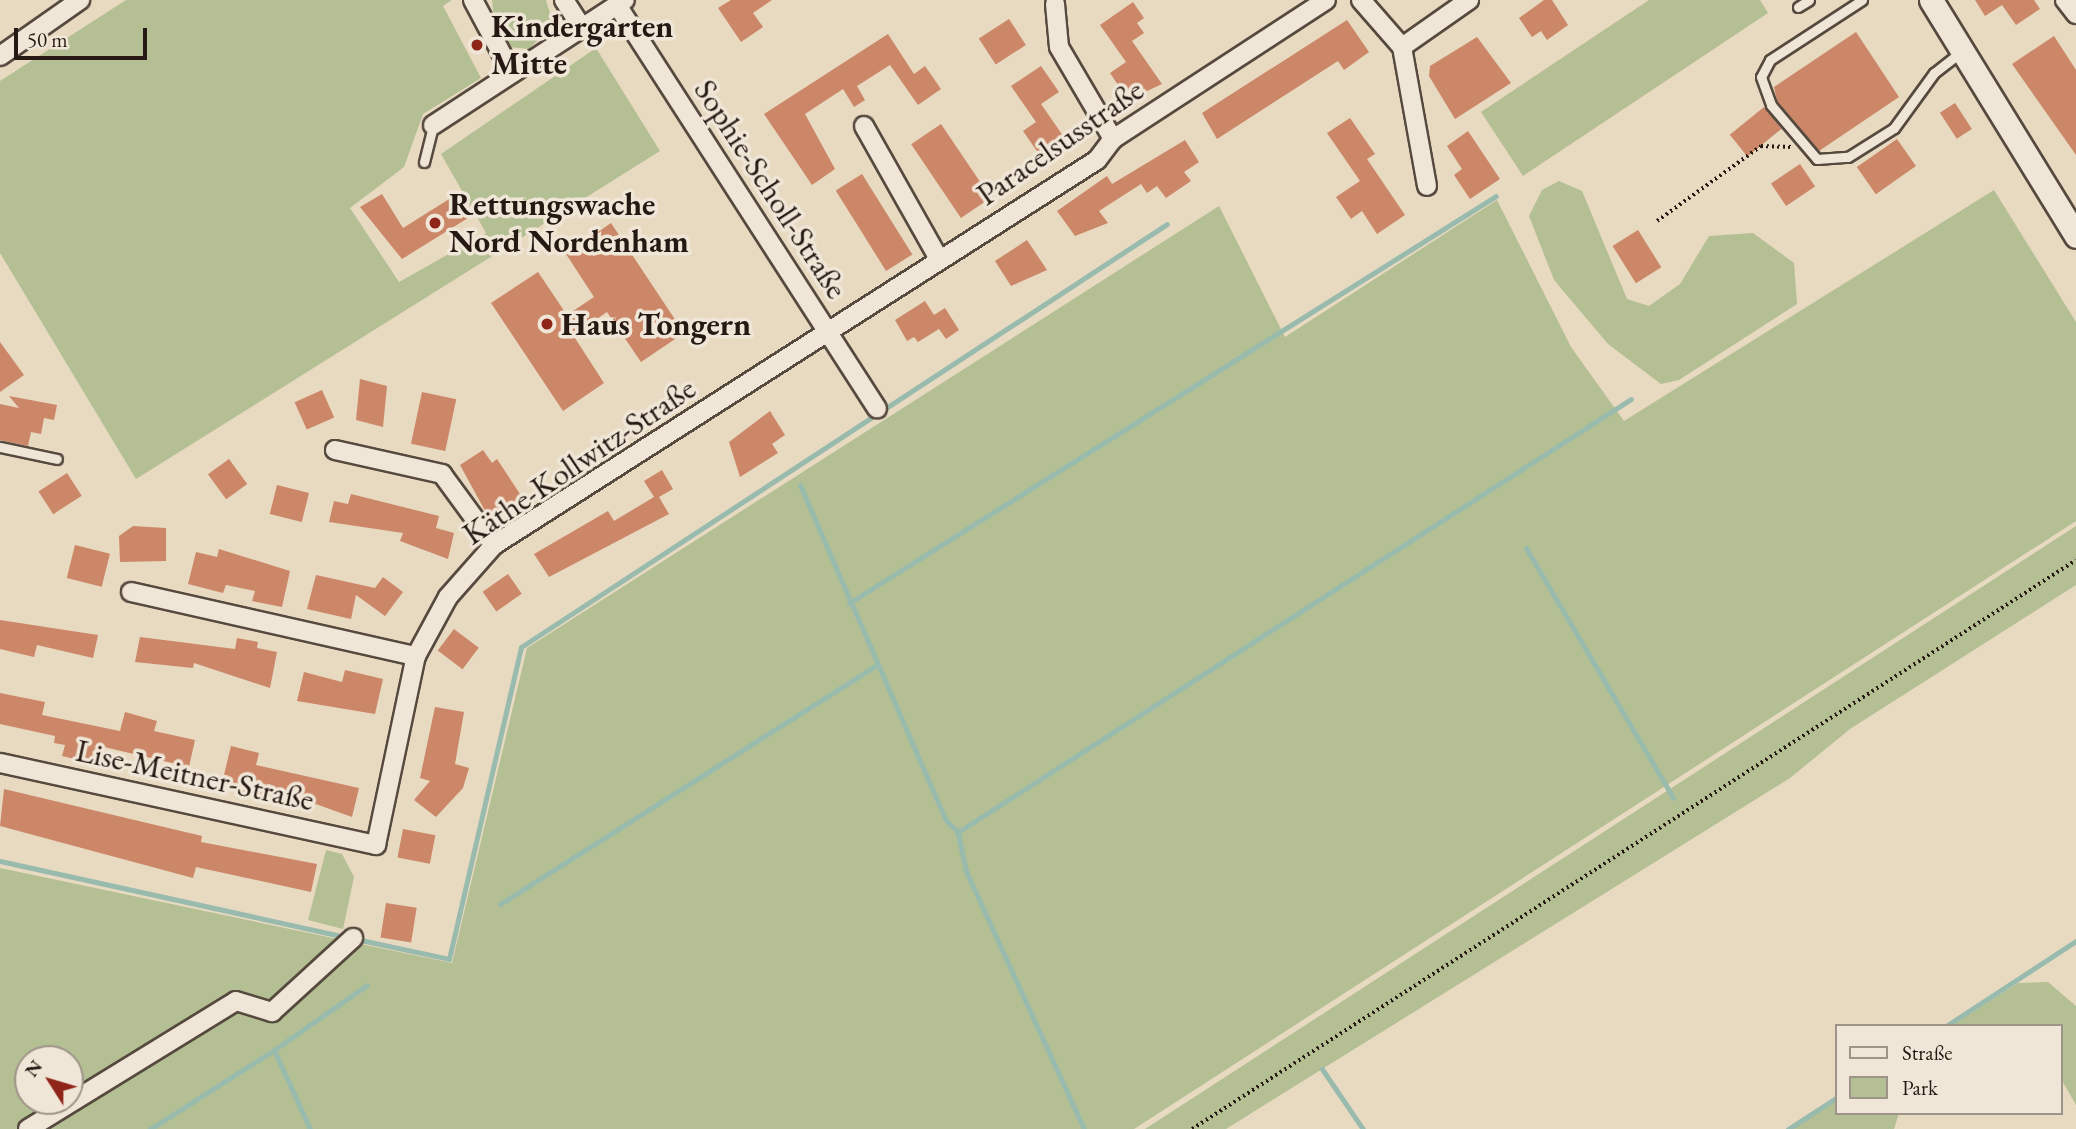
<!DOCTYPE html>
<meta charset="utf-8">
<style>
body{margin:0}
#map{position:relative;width:2076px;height:1129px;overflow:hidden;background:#e8d9c1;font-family:"EB Garamond",serif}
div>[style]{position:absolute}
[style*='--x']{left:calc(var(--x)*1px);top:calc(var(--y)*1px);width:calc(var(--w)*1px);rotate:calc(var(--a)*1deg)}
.green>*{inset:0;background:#b4bf94}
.stream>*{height:5px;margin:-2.5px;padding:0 2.5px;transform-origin:2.5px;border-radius:2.5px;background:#98bbae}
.building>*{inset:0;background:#cb8767;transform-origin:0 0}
.path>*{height:3.5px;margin-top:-1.75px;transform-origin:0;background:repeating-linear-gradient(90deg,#261913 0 2px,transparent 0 5.5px)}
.roads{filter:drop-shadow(2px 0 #56493e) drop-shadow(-2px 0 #56493e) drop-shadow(0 2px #56493e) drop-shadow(0 -2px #56493e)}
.lane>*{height:9px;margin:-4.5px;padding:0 4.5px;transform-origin:4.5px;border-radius:4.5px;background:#f0e6d7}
.street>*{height:18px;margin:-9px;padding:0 9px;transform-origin:9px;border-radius:9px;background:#f0e6d7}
.secondary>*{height:23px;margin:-11.5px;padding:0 11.5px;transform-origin:11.5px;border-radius:11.5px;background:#f0e6d7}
.dots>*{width:19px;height:19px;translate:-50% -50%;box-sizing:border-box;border:4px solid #f0e6d7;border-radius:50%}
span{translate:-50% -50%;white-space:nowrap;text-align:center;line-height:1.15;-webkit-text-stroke:7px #f0e6d7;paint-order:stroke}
.poi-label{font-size:32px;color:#261913;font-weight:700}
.left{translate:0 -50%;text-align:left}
.street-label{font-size:32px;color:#261913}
.legend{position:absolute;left:1835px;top:1024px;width:228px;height:91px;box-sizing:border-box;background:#f0e6d7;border:2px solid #9f9489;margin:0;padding:9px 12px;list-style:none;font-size:21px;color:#261913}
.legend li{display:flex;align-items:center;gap:14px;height:35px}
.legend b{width:35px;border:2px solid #9f9489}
.north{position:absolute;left:14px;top:1045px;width:70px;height:70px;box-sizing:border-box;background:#f0e6d7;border:2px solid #9f9489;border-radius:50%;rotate:307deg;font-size:19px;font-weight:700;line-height:28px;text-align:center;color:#261913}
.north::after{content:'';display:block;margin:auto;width:24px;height:32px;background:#8f2418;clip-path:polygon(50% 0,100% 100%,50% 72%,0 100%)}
.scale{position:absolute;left:14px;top:28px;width:133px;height:32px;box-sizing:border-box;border:4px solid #261913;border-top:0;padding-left:9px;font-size:21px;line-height:24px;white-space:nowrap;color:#261913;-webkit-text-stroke:5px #f0e6d7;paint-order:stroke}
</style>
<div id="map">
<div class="green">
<i style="clip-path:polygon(126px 0,452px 0,443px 6px,481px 78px,423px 114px,404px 167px,350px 208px,399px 282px,486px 233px,441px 154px,596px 48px,660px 151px,136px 479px,0 253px,0 81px)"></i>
<i style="clip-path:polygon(492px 0,546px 0,553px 24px,529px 49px,508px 47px,495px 29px)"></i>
<i style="clip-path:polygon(1649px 0,1760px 0,1768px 13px,1523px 176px,1481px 112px)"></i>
<i style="clip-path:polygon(1559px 181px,1582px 191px,1627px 299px,1649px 306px,1680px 284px,1709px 236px,1753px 233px,1794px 263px,1797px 304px,1679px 380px,1661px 384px,1608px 344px,1554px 280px,1529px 216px,1542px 190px)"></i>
<i style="clip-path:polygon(evenodd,1994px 190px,2076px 322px,2076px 521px,1134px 1129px,0 1129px,0 868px,452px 963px,527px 648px,1219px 206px,1285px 337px,1497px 200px,1571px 347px,1624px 421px,1994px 190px,28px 1059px,70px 1059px,70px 1101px,28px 1101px,28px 1059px)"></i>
<i style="clip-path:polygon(2076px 526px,2076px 585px,1850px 729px,1790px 778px,1226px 1129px,1145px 1129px)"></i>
<i style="clip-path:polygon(326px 850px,342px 854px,354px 877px,343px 929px,308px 920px)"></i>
<i style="clip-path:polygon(2048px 982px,2076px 1006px,2076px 1105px,2060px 1077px,2060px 1026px,1951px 1026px,2018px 983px)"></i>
<i style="clip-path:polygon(1836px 1099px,1836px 1113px,1899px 1113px,1894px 1129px,1790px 1129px)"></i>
</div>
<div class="stream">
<i style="--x:800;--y:485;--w:365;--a:66.5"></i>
<i style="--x:946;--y:820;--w:17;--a:45"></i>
<i style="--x:1526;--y:548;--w:290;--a:59.5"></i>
<i style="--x:849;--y:603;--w:764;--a:-32.17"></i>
<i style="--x:0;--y:861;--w:355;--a:12.4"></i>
<i style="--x:500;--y:904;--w:446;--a:-32.4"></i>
<i style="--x:356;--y:939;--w:95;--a:12.1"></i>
<i style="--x:449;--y:959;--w:320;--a:-77"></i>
<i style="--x:521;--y:647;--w:772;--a:-33.22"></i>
<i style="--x:1946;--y:1026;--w:155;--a:-33.2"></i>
<i style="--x:1322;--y:1069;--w:73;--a:55.7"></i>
<i style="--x:150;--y:1129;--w:147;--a:-32.5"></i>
<i style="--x:310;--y:1129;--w:87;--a:-114.5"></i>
<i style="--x:274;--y:1050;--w:113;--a:-35"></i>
<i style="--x:1084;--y:1129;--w:284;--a:-114.6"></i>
<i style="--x:966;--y:871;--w:40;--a:-102"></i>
<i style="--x:958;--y:832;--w:800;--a:-32.76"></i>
<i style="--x:1788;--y:1129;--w:57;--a:-32.9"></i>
</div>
<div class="building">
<i style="clip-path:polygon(731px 0,772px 0,753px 13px,763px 27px,741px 42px,718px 8px)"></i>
<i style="clip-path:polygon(1544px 0,1552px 0,1568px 25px,1547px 40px,1541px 31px,1532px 37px,1519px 18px)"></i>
<i style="clip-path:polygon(1975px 0,2034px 0,2040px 9px,2016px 25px,2002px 5px,1985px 16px)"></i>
<i style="clip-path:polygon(1133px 2px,1144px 18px,1137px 23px,1144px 33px,1132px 41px,1162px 84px,1128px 100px,1110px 73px,1126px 62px,1100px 25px)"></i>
<i style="left:1009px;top:19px;width:31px;height:36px;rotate:57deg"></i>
<i style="clip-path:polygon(1347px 20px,1369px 52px,1344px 70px,1338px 61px,1217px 139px,1202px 113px)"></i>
<i style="clip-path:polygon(1856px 32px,1899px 97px,1819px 151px,1777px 101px,1774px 87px)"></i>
<i style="clip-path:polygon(888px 34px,914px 74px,925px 66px,941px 89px,918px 105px,890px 65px,857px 86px,865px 100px,854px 107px,843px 89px,805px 114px,835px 169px,812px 185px,764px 114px)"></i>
<i style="clip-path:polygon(2054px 36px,2076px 70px,2076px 155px,2012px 64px)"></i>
<i style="clip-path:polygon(1477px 37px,1511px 83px,1455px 119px,1429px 76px,1430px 66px)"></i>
<i style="clip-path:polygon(1041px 66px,1059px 92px,1041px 104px,1066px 140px,1041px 157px,1023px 131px,1036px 122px,1011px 86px)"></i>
<i style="left:1955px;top:103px;width:31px;height:18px;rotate:57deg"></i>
<i style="left:1764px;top:107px;width:28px;height:44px;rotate:51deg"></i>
<i style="clip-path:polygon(1350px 118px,1375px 154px,1367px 159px,1405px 215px,1377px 234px,1362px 211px,1351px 219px,1336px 197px,1360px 181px,1327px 133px)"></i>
<i style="left:941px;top:124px;width:89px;height:36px;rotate:56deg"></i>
<i style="clip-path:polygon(1468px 131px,1500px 179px,1470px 199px,1454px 175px,1462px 169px,1447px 146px)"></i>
<i style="left:1897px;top:139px;width:33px;height:49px;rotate:55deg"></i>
<i style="clip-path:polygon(1185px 140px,1199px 162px,1184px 172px,1191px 181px,1166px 198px,1157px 186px,1147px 193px,1141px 184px,1099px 211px,1108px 223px,1075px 236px,1057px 211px,1107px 176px,1112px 184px)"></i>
<i style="left:1800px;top:164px;width:27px;height:35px;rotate:56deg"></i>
<i style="left:862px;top:174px;width:95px;height:31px;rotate:58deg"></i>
<i style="clip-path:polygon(382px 194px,403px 228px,454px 196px,468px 218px,402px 259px,360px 207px)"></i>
<i style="clip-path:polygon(611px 223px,684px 333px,641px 362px,607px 312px,573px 335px,604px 383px,563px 411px,491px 303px,538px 272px,567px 315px,594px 297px,566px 254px)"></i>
<i style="left:1638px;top:230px;width:44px;height:30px;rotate:58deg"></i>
<i style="clip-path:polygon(1027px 240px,1047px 270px,1011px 286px,995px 261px)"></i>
<i style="clip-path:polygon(925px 301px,934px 315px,945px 308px,959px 330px,946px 339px,939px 329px,918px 342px,914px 337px,907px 341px,895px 320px)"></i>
<i style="clip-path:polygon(0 342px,24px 375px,0 392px)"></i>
<i style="clip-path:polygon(360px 379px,387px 386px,383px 427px,356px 420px)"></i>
<i style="left:322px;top:390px;width:30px;height:30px;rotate:66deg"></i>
<i style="left:422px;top:392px;width:35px;height:53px;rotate:12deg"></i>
<i style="clip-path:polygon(9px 396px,57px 405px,54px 420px,44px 418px,41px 434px,31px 432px,28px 446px,0 440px,0 404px,19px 408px)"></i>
<i style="clip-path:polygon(770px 411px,785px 435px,772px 444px,778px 453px,740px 477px,729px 442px)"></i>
<i style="clip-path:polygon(483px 450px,492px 463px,497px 459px,522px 497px,489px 518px,460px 465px)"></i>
<i style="left:229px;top:459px;width:31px;height:26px;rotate:54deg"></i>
<i style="clip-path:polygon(662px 470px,673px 489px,659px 497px,669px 514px,549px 577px,534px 554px,608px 511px,614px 521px,654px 497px,644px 481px)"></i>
<i style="left:67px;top:473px;width:27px;height:34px;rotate:57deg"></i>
<i style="left:277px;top:485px;width:33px;height:30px;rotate:14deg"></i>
<i style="clip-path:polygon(351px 494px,439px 516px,436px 528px,454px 533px,448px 559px,400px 541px,403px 533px,329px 522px,334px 501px,348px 504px)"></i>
<i style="clip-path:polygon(133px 526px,166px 528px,166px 561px,120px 562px,119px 536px)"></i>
<i style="left:75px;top:545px;width:36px;height:34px;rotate:14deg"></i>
<i style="clip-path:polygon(219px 549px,290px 571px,282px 607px,252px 601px,255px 591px,226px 585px,223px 593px,188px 584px,196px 552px,217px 557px)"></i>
<i style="left:508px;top:574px;width:24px;height:31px;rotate:55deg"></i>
<i style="clip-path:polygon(316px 575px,375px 588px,383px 577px,403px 592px,385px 616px,356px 595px,351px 619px,307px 609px)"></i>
<i style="clip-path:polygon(0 620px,98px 635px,93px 658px,37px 645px,34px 657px,0 649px)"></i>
<i style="left:454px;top:629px;width:31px;height:27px;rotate:37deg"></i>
<i style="clip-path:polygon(140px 637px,235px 649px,237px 638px,258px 642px,257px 648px,277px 652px,270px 688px,194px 663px,193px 668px,135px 662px)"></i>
<i style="clip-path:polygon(345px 670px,383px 679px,375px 714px,297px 701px,304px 672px,342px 682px)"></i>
<i style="clip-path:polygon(0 693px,45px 702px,42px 715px,120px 731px,125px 712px,157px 721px,154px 731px,195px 740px,189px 767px,100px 746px,96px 764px,62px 756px,65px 745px,54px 743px,55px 736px,0 724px)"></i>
<i style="clip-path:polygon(435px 707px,464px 712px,455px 764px,469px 768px,463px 788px,436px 817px,414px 800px,430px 781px,420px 778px)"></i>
<i style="clip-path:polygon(231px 746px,259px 753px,256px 765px,359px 788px,352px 817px,299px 798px,298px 805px,221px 787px)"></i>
<i style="clip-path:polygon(4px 789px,202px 836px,201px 842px,317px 864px,311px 892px,196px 867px,193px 878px,0 826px)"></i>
<i style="left:403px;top:829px;width:33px;height:29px;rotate:11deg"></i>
<i style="left:386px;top:903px;width:31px;height:35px;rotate:9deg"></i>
</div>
<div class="path">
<i style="--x:1657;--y:221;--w:128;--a:-35.8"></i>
<i style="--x:1761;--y:146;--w:31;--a:2"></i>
<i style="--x:1192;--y:1129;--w:1051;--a:-32.77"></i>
</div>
<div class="roads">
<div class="lane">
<i style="--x:1862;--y:0;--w:110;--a:146.9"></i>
<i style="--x:1770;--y:60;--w:19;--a:118"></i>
<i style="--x:1761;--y:77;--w:30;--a:70"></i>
<i style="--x:1771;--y:105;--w:71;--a:49.6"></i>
<i style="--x:1817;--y:159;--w:31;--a:-4"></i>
<i style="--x:1848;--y:157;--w:54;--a:-32.2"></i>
<i style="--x:1894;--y:128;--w:68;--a:-54"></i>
<i style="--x:1934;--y:73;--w:36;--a:-38"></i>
<i style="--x:1798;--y:7;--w:13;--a:-32"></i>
<i style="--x:424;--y:162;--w:38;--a:-76"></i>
<i style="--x:0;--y:447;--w:58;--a:11.9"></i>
</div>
<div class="street">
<i style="--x:473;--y:0;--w:83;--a:61.9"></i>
<i style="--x:564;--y:0;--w:33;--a:57"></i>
<i style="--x:1361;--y:0;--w:62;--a:48.9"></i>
<i style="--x:1402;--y:47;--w:141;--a:79.8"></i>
<i style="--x:2065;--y:0;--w:18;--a:52"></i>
<i style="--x:1055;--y:4;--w:43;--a:84.7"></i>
<i style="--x:1059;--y:47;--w:107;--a:59.6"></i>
<i style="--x:617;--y:5;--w:480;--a:57.2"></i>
<i style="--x:1402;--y:47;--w:82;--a:-35"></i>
<i style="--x:0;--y:56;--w:98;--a:-35"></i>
<i style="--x:433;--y:125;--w:229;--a:-33.1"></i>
<i style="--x:864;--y:126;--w:153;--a:60.6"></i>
<i style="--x:335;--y:450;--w:110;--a:12.6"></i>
<i style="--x:442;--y:474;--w:88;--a:53.8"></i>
<i style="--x:131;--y:592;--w:292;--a:12.7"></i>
<i style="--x:0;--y:763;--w:385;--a:12.3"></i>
<i style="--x:376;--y:845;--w:193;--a:-78.1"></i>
<i style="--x:416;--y:656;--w:67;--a:-61.5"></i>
<i style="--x:448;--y:597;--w:69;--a:-48.5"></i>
<i style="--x:494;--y:545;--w:715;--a:-32.56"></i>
<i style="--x:1097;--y:160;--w:26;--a:-53"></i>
<i style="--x:1113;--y:139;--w:254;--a:-33.1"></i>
<i style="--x:28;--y:1129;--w:244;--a:-31.6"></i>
<i style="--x:236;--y:1001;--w:38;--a:17"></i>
<i style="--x:272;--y:1012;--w:110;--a:-42.4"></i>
</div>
<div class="secondary">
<i style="--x:1931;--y:0;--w:277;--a:58.4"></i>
</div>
</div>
<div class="dots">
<i style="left:477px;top:45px;background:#8f2418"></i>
<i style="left:435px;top:223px;background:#8f2418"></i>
<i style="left:547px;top:324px;background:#8f2418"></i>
</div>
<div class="poi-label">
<span class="left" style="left:491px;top:45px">Kindergarten<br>Mitte</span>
<span class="left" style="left:449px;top:223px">Rettungswache<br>Nord Nordenham</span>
<span class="left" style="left:561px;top:324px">Haus Tongern</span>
</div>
<div class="street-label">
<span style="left:1060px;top:142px;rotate:-35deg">Paracelsusstraße</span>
<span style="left:771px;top:189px;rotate:57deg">Sophie-Scholl-Straße</span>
<span style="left:579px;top:461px;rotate:-34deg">Käthe-Kollwitz-Straße</span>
<span style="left:195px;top:775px;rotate:12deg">Lise-Meitner-Straße</span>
</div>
<ul class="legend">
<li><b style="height:9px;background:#f0e6d7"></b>Straße</li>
<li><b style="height:19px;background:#b4bf94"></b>Park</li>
</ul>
<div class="north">N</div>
<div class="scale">50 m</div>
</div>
